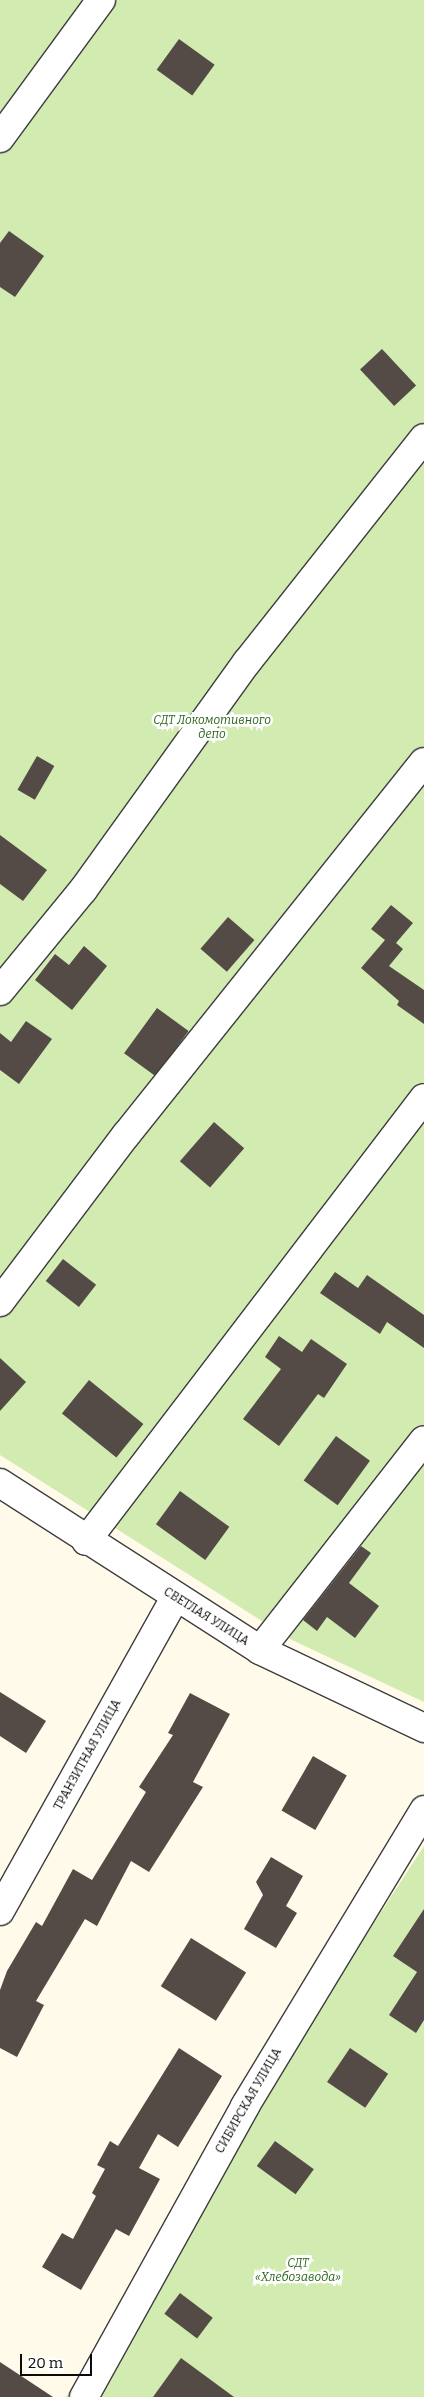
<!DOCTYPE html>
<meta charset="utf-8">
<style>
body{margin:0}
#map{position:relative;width:424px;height:2397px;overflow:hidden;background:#fffae9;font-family:Bitter,serif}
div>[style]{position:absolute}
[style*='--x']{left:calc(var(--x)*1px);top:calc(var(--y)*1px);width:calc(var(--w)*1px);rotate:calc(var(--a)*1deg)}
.green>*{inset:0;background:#d1ebb1}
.building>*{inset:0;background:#544b47;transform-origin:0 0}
.roads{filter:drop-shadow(1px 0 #3e3e3e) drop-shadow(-1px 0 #3e3e3e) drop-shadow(0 1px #3e3e3e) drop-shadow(0 -1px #3e3e3e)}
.minor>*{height:28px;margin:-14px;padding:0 14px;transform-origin:14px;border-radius:14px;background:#fff}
span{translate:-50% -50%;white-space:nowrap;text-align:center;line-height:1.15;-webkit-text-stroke:5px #fff;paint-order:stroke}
.park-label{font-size:12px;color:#2c6519;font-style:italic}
.street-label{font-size:12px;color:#0b0b0b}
.scale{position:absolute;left:20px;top:2354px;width:72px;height:22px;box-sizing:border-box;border:2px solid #0b0b0b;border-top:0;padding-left:6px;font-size:15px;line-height:18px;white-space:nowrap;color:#0b0b0b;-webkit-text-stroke:4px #fff;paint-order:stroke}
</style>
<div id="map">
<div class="green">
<i style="clip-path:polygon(0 0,424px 0,424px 1702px,292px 1640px,0 1455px)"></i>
<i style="clip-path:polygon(424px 1846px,424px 2397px,66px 2397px)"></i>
</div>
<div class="building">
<i style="left:179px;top:39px;width:44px;height:38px;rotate:36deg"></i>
<i style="clip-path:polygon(9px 231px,44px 256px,15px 297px,0 287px,0 243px)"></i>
<i style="left:382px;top:349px;width:50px;height:30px;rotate:47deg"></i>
<i style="left:37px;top:756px;width:20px;height:39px;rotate:30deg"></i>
<i style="clip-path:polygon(0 835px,47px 870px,23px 901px,0 884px)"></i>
<i style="clip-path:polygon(391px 905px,413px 923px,396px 943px,403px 949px,389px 966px,424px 990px,424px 1024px,397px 1005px,399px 1001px,361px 968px,385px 940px,371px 929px)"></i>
<i style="left:228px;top:917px;width:35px;height:42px;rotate:41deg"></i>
<i style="clip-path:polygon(84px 946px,107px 966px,72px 1010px,35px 980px,55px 954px,69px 965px)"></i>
<i style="left:157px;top:1008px;width:39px;height:56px;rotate:36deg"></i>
<i style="clip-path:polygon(26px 1021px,52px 1039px,19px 1084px,0 1070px,0 1033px,11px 1042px)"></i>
<i style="left:214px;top:1122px;width:40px;height:52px;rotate:41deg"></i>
<i style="left:63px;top:1259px;width:42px;height:28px;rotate:38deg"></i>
<i style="clip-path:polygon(335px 1272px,358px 1288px,367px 1275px,424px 1315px,424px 1348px,387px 1322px,380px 1334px,320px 1293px)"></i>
<i style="clip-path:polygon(279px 1336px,302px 1352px,311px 1339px,347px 1364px,324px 1398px,318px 1394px,279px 1446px,243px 1419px,281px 1369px,265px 1357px)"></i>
<i style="clip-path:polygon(0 1358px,26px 1382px,0 1411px)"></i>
<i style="left:89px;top:1380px;width:70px;height:43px;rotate:39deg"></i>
<i style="left:336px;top:1436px;width:42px;height:55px;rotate:36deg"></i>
<i style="left:180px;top:1491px;width:61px;height:41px;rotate:36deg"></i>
<i style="clip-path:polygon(361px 1546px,371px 1553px,349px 1583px,379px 1606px,355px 1638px,327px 1617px,317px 1631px,303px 1620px)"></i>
<i style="clip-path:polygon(0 1692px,46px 1721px,26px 1753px,0 1736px)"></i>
<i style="clip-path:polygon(190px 1693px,230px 1714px,193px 1782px,203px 1787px,149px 1872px,131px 1861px,97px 1926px,85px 1919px,36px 2001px,44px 2005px,17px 2057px,0 2048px,0 1990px,7px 1971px,36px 1922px,42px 1926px,73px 1869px,92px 1880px,146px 1792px,139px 1787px,173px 1735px,168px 1733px)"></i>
<i style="left:313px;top:1756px;width:39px;height:63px;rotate:30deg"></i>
<i style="clip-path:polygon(271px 1857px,303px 1876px,286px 1906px,297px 1913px,276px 1948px,244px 1929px,263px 1895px,256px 1882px)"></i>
<i style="clip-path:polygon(424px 1909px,424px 2020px,416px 2033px,389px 2015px,417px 1972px,393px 1956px)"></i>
<i style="left:191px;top:1938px;width:65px;height:57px;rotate:32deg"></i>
<i style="clip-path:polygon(179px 2048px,222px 2076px,178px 2147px,158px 2134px,139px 2168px,160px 2179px,129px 2236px,116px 2229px,81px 2290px,42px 2267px,62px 2233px,73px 2239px,96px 2196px,92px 2193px,105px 2169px,97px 2165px,110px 2141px,118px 2146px)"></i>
<i style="left:350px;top:2048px;width:46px;height:41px;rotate:34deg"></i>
<i style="left:275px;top:2141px;width:48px;height:31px;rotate:36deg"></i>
<i style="left:180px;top:2293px;width:41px;height:26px;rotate:37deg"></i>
<i style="clip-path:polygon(181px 2358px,234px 2397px,153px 2397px)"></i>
<i style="clip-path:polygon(0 2362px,53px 2397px,0 2397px)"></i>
</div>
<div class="roads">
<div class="minor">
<i style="--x:0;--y:138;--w:171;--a:-53.8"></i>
<i style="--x:0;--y:991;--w:131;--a:-50.6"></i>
<i style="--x:83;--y:890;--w:281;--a:-54.3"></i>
<i style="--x:247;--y:662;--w:285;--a:-51.7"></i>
<i style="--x:0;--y:1302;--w:209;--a:-53"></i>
<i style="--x:126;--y:1135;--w:477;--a:-51.4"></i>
<i style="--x:0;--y:1483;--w:309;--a:32.7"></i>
<i style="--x:260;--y:1650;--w:182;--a:25.4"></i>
<i style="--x:86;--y:1541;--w:557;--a:-52.66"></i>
<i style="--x:260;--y:1650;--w:266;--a:-52"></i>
<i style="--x:0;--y:1911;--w:359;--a:-60.8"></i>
<i style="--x:84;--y:2397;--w:333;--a:-61"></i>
<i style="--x:245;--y:2106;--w:346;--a:-58.8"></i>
</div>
</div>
<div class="park-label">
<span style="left:212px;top:728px">СДТ Локомотивного<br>депо</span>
<span style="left:298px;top:2271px">СДТ<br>«Хлебозавода»</span>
</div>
<div class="street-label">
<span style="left:206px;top:1617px;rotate:32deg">СВЕТЛАЯ УЛИЦА</span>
<span style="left:88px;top:1755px;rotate:-61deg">ТРАНЗИТНАЯ УЛИЦА</span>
<span style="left:249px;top:2101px;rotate:-60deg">СИБИРСКАЯ УЛИЦА</span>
</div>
<div class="scale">20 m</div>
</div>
